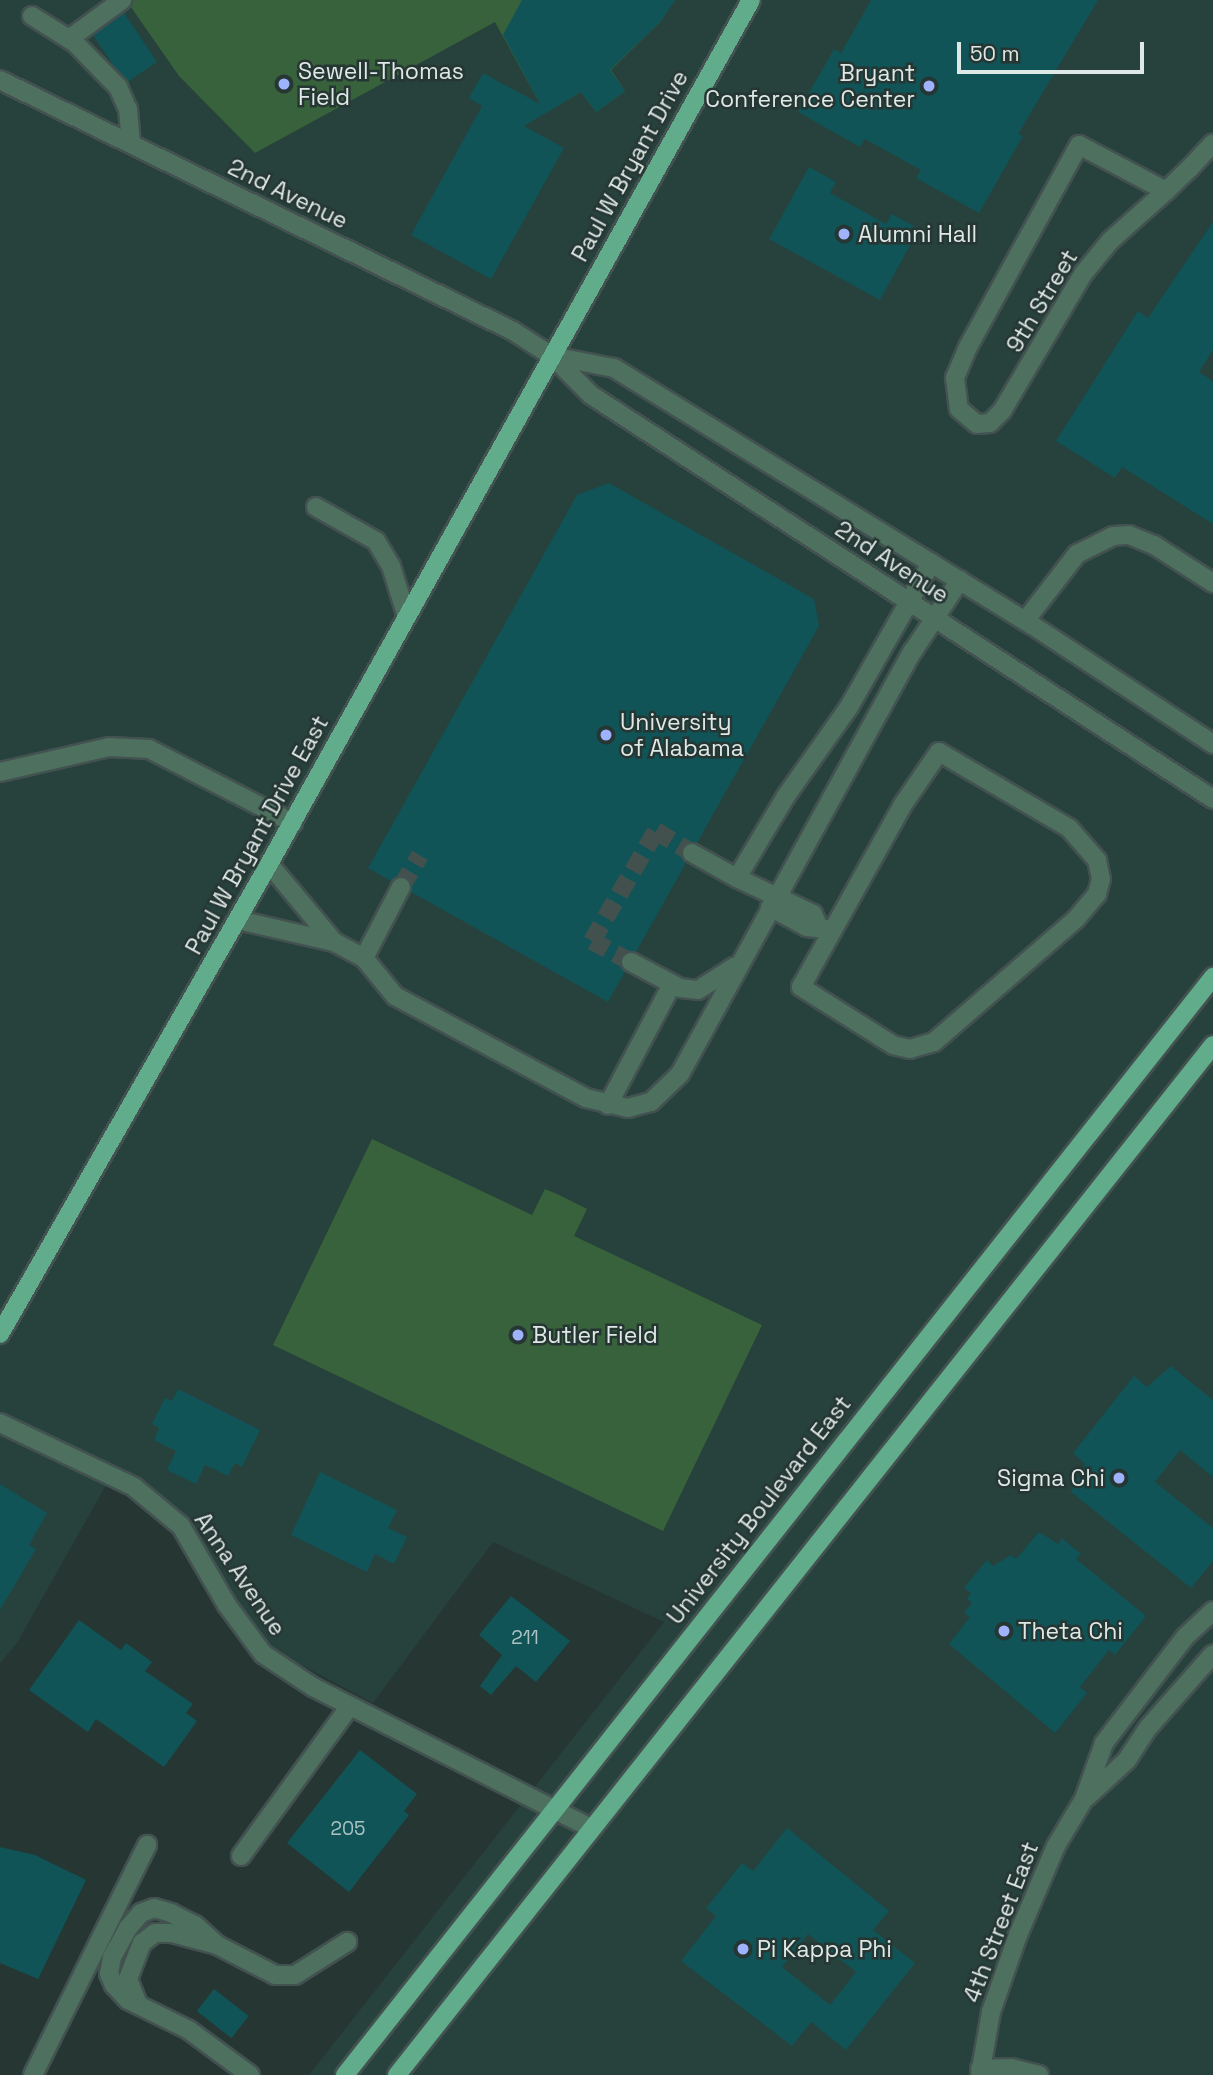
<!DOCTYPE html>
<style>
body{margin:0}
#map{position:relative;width:1213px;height:2075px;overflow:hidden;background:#263633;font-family:"Space Grotesk",sans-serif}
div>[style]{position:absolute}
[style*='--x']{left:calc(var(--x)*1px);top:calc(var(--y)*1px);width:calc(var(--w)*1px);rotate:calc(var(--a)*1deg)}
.built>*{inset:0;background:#27413c}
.green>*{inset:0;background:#38623b}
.building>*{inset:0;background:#105457;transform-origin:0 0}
.minor-tunnel>*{height:18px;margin-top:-9px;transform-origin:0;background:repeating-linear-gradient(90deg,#42514e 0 18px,transparent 0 27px)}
.roads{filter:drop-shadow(2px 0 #435250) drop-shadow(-2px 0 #435250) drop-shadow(0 2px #435250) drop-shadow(0 -2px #435250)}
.minor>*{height:18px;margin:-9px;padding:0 9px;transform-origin:9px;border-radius:9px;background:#4d705f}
.major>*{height:18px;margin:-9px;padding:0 9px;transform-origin:9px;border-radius:9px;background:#61ac8b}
.dots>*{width:19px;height:19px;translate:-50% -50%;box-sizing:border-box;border:4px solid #263633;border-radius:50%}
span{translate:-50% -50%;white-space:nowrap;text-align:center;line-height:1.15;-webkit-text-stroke:5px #263633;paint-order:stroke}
.number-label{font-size:19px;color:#aac3c2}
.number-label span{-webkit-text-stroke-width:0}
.poi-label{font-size:23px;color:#dee8e6}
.left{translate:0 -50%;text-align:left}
.right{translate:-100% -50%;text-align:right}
.street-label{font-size:23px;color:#dee8e6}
.scale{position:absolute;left:957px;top:42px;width:187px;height:32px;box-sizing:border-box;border:4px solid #dee8e6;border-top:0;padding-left:9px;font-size:21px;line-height:24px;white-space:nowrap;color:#dee8e6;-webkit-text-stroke:5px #263633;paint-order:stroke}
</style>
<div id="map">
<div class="built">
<i style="clip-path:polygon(0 0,1213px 0,1213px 2075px,309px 2075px,664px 1622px,493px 1542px,373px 1703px,271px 1649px,245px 1623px,202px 1541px,173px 1506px,146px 1484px,114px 1471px,17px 1643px,0 1663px)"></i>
</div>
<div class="green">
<i style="clip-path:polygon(126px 0,675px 0,660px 22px,611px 70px,625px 91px,596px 112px,581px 92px,545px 113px,495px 22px,255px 153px,179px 76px)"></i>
<i style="clip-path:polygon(372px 1139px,532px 1215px,545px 1189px,557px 1194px,587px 1209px,574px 1236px,762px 1325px,663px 1531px,273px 1345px)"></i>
</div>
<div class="building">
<i style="clip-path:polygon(522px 0,675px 0,660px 22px,610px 70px,625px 91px,596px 112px,581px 92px,524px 126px,564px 148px,491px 279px,411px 235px,482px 106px,469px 98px,483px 73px,540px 104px,503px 35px)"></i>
<i style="clip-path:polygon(871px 0,1098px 0,1018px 134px,1023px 136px,979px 213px,916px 178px,921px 170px,865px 139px,860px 147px,798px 112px,834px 49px,841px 53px)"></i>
<i style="left:124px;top:13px;width:59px;height:38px;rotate:56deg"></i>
<i style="clip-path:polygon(809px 167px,836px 182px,830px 193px,886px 224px,892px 214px,919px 229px,880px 300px,769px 239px)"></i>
<i style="clip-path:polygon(1213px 222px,1213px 350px,1199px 372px,1213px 381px,1213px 524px,1122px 467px,1115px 478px,1056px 441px,1138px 311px,1148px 318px)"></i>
<i style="clip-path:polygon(609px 483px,814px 599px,819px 626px,697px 843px,682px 848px,686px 863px,636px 952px,621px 956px,625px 972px,608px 1002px,411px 892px,407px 877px,391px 881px,368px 868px,577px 495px)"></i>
<i style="clip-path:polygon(1171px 1366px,1213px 1400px,1213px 1477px,1180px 1450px,1155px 1482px,1213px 1528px,1213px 1561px,1191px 1588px,1071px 1492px,1085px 1464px,1073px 1453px,1134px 1376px,1147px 1387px)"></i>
<i style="clip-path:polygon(178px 1389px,260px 1430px,242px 1467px,235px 1463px,228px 1476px,205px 1465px,196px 1484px,167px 1470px,176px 1451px,154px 1440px,159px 1428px,152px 1424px,165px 1398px,172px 1401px)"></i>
<i style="clip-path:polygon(320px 1472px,397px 1510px,388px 1528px,407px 1537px,394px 1564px,375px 1554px,367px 1572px,291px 1535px)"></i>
<i style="clip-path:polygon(0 1484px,47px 1513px,29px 1545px,36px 1549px,0 1610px)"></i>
<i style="clip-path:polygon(1039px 1532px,1058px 1544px,1062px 1538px,1081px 1554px,1076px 1559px,1146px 1616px,1115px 1655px,1109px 1650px,1080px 1687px,1087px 1693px,1055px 1733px,949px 1644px,970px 1617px,964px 1613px,972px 1603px,967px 1599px,971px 1593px,964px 1588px,976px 1573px,987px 1560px,993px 1566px,1011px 1555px,1016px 1559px)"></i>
<i style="clip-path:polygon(511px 1596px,570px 1641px,536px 1682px,516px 1666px,491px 1695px,480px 1686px,502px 1655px,479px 1635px)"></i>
<i style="clip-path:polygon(79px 1620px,121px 1650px,126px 1643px,152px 1662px,145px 1671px,193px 1704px,186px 1713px,197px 1721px,164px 1767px,96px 1719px,88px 1732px,29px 1690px)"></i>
<i style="clip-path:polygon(360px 1750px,417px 1794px,404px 1811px,409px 1815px,349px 1892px,287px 1843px)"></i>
<i style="clip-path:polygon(evenodd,787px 1828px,889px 1911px,873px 1930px,915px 1963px,846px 2050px,811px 2022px,792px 2046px,681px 1961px,716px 1916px,706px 1908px,742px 1863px,753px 1871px,787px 1828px,808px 1934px,856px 1972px,830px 2005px,782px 1967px,808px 1934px)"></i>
<i style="clip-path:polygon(0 1847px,35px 1855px,86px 1880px,38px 1979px,0 1963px)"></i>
<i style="left:214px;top:1989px;width:44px;height:28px;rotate:38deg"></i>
</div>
<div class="minor-tunnel">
<i style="--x:401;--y:887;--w:37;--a:-59"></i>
<i style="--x:631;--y:962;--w:44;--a:-151.7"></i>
<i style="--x:592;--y:941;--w:127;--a:-59.8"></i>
<i style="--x:656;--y:831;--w:42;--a:31.4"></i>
</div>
<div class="roads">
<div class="minor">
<i style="--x:32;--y:16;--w:51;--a:32.1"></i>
<i style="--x:75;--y:43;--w:62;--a:45.7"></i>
<i style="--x:118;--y:87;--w:24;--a:66"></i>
<i style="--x:128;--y:109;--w:33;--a:85"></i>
<i style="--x:69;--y:39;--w:66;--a:-36.3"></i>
<i style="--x:0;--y:80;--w:571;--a:26.07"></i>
<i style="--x:513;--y:331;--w:46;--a:32.7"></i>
<i style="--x:552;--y:356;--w:55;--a:45"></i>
<i style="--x:591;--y:395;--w:742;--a:33"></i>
<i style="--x:1166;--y:191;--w:98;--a:-152.1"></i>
<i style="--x:1079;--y:145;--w:230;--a:118.8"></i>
<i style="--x:968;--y:347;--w:34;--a:113"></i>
<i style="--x:955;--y:378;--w:31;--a:83"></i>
<i style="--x:959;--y:409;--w:23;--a:40"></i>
<i style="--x:977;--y:424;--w:13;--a:-4"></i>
<i style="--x:990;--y:423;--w:17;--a:-45"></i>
<i style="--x:1002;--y:411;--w:159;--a:-59.4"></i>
<i style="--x:1083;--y:274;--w:43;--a:-50.7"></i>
<i style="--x:1110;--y:241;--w:75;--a:-41.8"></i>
<i style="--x:1166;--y:191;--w:32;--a:-44"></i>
<i style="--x:1189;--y:169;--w:35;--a:-47"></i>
<i style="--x:552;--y:356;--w:63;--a:11"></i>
<i style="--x:614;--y:368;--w:491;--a:31.6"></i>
<i style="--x:1032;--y:625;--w:217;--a:33.3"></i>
<i style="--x:316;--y:507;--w:69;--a:29.5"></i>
<i style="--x:376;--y:541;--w:29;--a:59"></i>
<i style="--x:391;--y:566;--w:53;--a:72.6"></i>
<i style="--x:1025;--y:621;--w:85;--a:-52.2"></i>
<i style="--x:1077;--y:554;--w:40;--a:-26.6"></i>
<i style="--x:1113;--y:536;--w:16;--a:-4"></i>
<i style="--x:1129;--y:535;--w:27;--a:22"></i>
<i style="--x:1154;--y:545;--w:70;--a:32.8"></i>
<i style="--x:939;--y:752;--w:151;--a:30.3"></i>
<i style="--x:1069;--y:828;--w:43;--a:48.8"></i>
<i style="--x:1097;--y:860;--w:19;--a:78"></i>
<i style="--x:1101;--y:879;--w:16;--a:105"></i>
<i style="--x:1097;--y:894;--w:33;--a:130"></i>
<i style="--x:1076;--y:919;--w:188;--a:139.1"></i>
<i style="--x:934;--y:1042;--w:25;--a:164"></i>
<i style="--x:910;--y:1049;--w:17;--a:-167"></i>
<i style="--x:893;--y:1045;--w:109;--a:-147.8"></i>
<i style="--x:801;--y:987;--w:207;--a:-60.8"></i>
<i style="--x:902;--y:806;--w:65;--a:-55.6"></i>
<i style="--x:0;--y:772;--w:112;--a:-12.9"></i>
<i style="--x:109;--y:747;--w:40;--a:2.9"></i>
<i style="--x:149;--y:749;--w:162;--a:27.2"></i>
<i style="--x:692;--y:853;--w:51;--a:29.1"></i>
<i style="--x:737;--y:878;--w:96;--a:-59.1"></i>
<i style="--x:786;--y:796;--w:109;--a:-54.7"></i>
<i style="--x:849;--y:707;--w:166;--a:-60.3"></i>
<i style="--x:269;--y:864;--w:102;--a:50.2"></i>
<i style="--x:737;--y:878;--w:84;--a:25.3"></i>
<i style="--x:813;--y:914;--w:12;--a:66"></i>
<i style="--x:770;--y:907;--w:42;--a:28.4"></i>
<i style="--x:807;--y:927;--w:19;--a:6"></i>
<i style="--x:238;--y:920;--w:98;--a:12.9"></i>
<i style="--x:334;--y:942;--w:34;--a:28"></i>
<i style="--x:364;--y:958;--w:49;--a:50.8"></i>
<i style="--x:395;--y:996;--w:217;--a:28.1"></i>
<i style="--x:586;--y:1098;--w:43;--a:13.4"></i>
<i style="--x:628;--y:1108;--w:24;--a:-15"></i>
<i style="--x:651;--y:1102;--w:40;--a:-44"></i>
<i style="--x:680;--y:1074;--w:483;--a:-61.2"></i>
<i style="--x:913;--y:651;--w:85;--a:-56.5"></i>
<i style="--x:364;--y:958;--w:80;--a:-62.5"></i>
<i style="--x:631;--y:962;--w:55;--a:28"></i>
<i style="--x:680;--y:988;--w:18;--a:6"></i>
<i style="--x:698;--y:990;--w:43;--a:-32.6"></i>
<i style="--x:608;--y:1105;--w:137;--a:-62.1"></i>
<i style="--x:0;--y:1423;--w:148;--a:25.5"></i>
<i style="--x:134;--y:1487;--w:61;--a:39.7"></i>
<i style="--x:181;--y:1526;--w:91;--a:59.8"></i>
<i style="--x:227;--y:1605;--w:61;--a:53.7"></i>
<i style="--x:263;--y:1654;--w:60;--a:33.4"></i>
<i style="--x:313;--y:1687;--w:312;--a:26.9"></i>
<i style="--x:1087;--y:1797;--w:54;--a:-42.8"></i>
<i style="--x:1127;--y:1760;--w:38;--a:-57"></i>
<i style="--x:1148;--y:1728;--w:98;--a:-48.7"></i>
<i style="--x:241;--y:1856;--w:185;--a:-54"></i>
<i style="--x:138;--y:2004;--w:27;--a:-112"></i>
<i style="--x:128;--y:1979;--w:39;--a:-69"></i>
<i style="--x:142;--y:1943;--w:16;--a:-38"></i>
<i style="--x:155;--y:1933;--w:17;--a:0"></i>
<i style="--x:172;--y:1933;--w:47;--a:14.9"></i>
<i style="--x:980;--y:2069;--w:31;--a:-2"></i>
<i style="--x:1011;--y:2068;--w:29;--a:14"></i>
<i style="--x:33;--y:2075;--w:257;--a:-63.6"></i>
<i style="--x:250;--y:2075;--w:76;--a:-143.6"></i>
<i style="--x:189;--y:2030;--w:68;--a:-153.8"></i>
<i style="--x:128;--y:2000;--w:21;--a:-133"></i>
<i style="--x:114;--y:1985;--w:12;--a:-114"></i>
<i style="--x:109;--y:1974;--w:17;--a:-80"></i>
<i style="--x:112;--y:1957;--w:33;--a:-61"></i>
<i style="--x:128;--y:1928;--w:20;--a:-49"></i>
<i style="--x:141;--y:1913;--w:14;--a:-21"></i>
<i style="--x:154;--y:1908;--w:18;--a:16"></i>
<i style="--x:171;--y:1913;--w:27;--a:27"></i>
<i style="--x:195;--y:1925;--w:30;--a:42"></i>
<i style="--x:217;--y:1945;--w:65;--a:27.3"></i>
<i style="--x:275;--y:1975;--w:20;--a:0"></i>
<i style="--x:295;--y:1975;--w:62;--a:-32.4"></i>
<i style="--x:980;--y:2075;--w:64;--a:-80.1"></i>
<i style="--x:991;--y:2012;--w:82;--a:-70.7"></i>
<i style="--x:1018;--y:1935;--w:97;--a:-66.9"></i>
<i style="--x:1056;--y:1846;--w:55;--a:-59.2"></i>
<i style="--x:1084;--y:1799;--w:59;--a:-70.3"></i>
<i style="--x:1104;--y:1743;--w:133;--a:-52.6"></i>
<i style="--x:1185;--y:1637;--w:38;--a:-43"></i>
</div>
<div class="major">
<i style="--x:0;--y:1334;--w:542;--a:-60.22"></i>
<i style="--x:269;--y:864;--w:989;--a:-60.84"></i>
<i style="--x:345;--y:2075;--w:1400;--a:-51.67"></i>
<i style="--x:397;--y:2075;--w:1314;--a:-51.61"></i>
</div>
</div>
<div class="dots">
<i style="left:284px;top:84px;background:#9fb3fd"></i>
<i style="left:929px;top:86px;background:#9fb3fd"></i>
<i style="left:844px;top:234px;background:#9fb3fd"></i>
<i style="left:606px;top:735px;background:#9fb3fd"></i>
<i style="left:518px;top:1335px;background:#9fb3fd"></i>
<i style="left:1119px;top:1478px;background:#9fb3fd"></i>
<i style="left:1004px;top:1631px;background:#9fb3fd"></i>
<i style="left:743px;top:1949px;background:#9fb3fd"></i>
</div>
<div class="number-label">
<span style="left:525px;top:1638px">211</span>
<span style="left:348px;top:1829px">205</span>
</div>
<div class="poi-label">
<span class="left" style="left:298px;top:84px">Sewell-Thomas<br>Field</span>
<span class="right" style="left:915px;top:86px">Bryant<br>Conference Center</span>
<span class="left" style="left:858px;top:234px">Alumni Hall</span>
<span class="left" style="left:620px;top:735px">University<br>of Alabama</span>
<span class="left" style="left:532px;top:1335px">Butler Field</span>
<span class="right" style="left:1105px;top:1478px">Sigma Chi</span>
<span class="left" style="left:1018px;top:1631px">Theta Chi</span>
<span class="left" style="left:757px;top:1949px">Pi Kappa Phi</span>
</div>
<div class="street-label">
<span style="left:630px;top:166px;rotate:-61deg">Paul W Bryant Drive</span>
<span style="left:288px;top:194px;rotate:26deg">2nd Avenue</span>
<span style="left:1042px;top:301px;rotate:-59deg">9th Street</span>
<span style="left:892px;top:562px;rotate:33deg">2nd Avenue</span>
<span style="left:257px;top:835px;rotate:-61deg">Paul W Bryant Drive East</span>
<span style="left:759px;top:1510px;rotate:-52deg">University Boulevard East</span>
<span style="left:240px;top:1574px;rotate:56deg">Anna Avenue</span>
<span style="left:1001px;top:1922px;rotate:-69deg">4th Street East</span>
</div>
<div class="scale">50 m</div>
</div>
